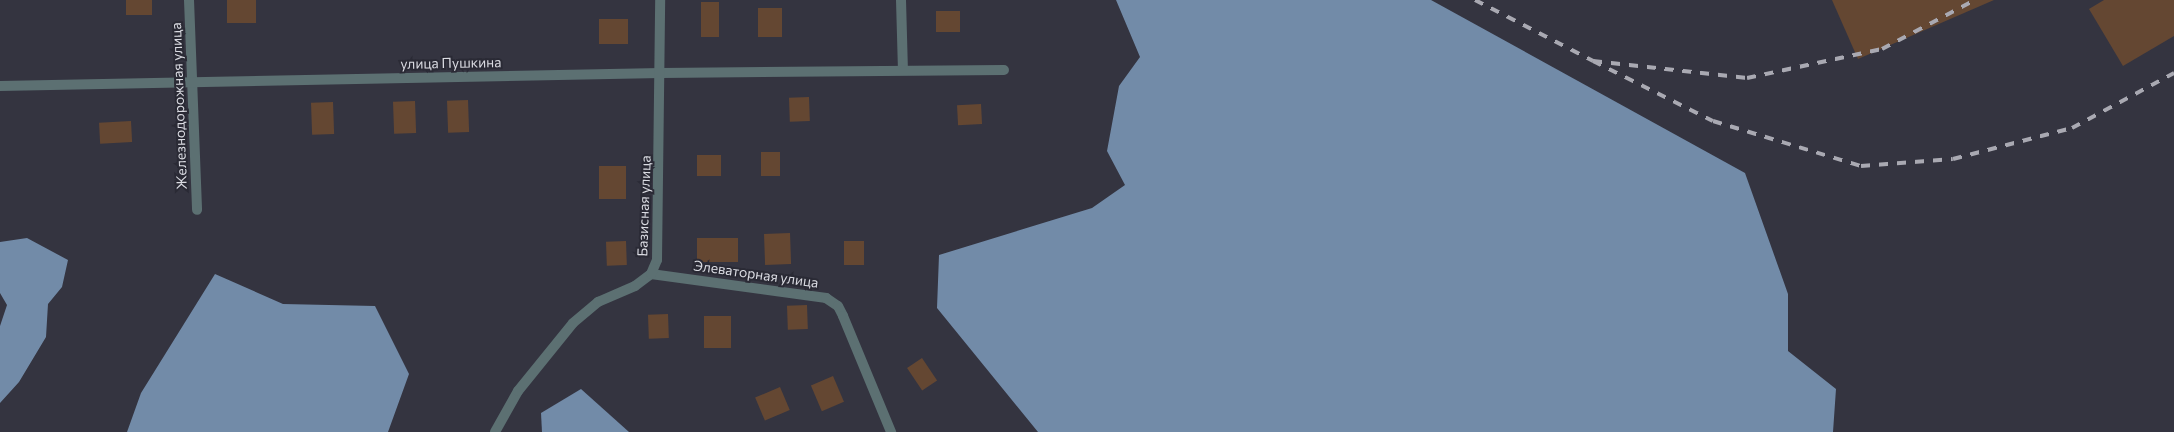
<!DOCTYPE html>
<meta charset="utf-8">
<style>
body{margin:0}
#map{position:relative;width:2174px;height:432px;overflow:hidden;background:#343440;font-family:Commissioner,sans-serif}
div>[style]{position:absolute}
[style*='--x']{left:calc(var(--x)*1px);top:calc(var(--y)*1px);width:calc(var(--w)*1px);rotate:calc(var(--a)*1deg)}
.water>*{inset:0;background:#728ba8}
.building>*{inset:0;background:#644732;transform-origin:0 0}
.street>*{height:10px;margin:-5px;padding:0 5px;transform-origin:5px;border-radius:5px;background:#5c7072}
.rail>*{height:4px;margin-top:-2px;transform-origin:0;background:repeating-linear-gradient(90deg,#a9a9b2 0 9px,transparent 0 18px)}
span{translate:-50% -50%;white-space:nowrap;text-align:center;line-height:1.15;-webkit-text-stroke:4px #2a2a35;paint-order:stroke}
.street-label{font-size:14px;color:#dadbe2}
</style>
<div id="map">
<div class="water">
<i style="clip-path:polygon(1116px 0,1431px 0,1745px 173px,1788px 294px,1788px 351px,1836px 389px,1833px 432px,1038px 432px,937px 308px,939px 255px,1092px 208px,1125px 185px,1107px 151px,1119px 86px,1140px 57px)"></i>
<i style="clip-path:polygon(27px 238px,68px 260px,62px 287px,48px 304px,46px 337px,19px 382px,0 403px,0 326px,7px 305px,0 293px,0 242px)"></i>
<i style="clip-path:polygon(215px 274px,283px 304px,375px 306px,409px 374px,388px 432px,127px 432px,141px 393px)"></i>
<i style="clip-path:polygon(581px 389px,629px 432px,542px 432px,541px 413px)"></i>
</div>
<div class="building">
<i style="left:126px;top:0;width:26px;height:15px"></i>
<i style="left:227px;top:0;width:29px;height:23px"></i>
<i style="clip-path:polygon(1832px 0,1994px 0,1858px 59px)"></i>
<i style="clip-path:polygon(2104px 0,2174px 0,2174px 36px,2123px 66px,2089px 9px)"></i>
<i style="left:701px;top:2px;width:18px;height:35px"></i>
<i style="left:758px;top:8px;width:24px;height:29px"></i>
<i style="left:960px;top:11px;width:21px;height:24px;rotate:90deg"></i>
<i style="left:599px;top:19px;width:29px;height:25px"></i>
<i style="left:809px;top:97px;width:24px;height:20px;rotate:88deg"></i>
<i style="left:468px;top:100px;width:32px;height:21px;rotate:88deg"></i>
<i style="left:415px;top:101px;width:32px;height:22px;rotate:88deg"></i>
<i style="left:333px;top:102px;width:32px;height:22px;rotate:88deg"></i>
<i style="left:981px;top:104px;width:20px;height:24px;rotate:87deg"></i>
<i style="left:131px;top:121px;width:21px;height:32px;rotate:87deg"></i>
<i style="left:761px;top:152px;width:19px;height:24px"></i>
<i style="left:697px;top:155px;width:24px;height:21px"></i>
<i style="left:599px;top:166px;width:27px;height:33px"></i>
<i style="left:790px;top:233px;width:31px;height:26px;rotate:88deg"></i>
<i style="left:738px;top:238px;width:24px;height:41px;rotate:90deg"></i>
<i style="left:626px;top:241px;width:24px;height:20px;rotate:88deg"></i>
<i style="left:844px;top:241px;width:20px;height:24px"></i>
<i style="left:807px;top:305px;width:24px;height:20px;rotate:88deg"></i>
<i style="left:668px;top:314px;width:24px;height:20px;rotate:88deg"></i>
<i style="left:704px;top:316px;width:27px;height:32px"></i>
<i style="left:922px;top:358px;width:27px;height:18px;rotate:56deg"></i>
<i style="left:833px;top:376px;width:28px;height:24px;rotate:67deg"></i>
<i style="left:780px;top:387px;width:25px;height:27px;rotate:67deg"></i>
</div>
<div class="street">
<i style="--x:189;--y:0;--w:210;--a:87.8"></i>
<i style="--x:901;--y:0;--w:70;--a:88.4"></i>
<i style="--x:0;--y:86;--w:661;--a:-1.13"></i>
<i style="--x:661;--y:73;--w:343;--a:-0.5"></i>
<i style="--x:651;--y:274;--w:177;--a:7.8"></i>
<i style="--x:826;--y:298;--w:14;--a:34"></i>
<i style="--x:838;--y:306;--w:11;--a:63"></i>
<i style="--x:843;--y:316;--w:126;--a:67.5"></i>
<i style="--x:495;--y:432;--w:47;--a:-60.7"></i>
<i style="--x:518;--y:391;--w:87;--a:-51"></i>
<i style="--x:573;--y:323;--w:33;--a:-40"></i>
<i style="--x:598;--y:302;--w:40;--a:-23.4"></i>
<i style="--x:635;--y:286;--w:20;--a:-37"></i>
<i style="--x:651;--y:274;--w:15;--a:-67"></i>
<i style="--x:657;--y:260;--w:260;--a:-89.3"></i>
</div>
<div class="rail">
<i style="--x:1475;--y:0;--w:133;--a:27.3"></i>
<i style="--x:1593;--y:61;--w:155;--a:6.3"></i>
<i style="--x:1747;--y:78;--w:138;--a:-12.1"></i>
<i style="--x:1882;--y:49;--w:105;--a:-27.8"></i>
<i style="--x:1593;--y:61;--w:134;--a:26.6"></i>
<i style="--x:1713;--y:121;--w:155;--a:16.9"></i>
<i style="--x:1861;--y:166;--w:92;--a:-4.4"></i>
<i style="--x:1953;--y:159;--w:123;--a:-14.6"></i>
<i style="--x:2072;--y:128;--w:116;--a:-28.3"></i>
</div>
<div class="street-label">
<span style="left:451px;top:63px;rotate:-1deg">улица Пушкина</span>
<span style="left:179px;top:106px;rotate:-92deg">Железнодорожная улица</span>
<span style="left:644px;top:206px;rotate:-88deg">Базисная улица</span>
<span style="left:756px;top:274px;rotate:8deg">Элеваторная улица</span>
</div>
</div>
